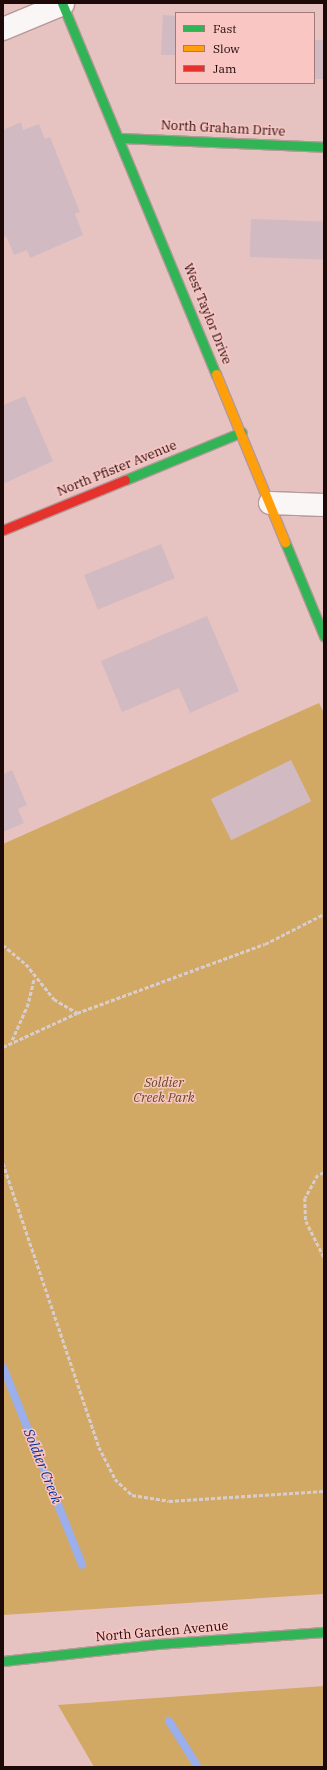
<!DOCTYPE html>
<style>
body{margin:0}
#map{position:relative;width:327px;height:1770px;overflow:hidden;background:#e6c3c1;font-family:"IBM Plex Serif",serif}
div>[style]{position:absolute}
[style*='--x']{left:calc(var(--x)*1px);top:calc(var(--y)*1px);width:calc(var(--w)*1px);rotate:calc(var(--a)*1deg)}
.green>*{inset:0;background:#d2a865}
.stream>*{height:8px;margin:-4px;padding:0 4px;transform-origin:4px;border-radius:4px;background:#9aafec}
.building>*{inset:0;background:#d1bac2;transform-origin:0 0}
.path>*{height:2.5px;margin-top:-1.25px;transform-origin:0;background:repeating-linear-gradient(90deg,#d8cdcc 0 4px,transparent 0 6px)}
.roads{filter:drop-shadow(1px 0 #b49998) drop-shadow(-1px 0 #b49998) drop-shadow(0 1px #b49998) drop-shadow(0 -1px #b49998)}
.street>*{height:22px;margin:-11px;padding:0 11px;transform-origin:11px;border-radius:11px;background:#fbf6f6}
.fast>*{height:9px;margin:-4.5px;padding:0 4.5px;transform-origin:4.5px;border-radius:4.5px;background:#30b455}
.slow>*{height:9px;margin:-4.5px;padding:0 4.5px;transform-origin:4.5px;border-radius:4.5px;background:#ff9f0a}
.jam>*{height:9px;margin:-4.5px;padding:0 4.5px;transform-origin:4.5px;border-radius:4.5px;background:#e5322d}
span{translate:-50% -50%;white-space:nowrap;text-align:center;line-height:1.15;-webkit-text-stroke:3px #fac6c3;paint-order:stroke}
.street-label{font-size:13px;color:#1e0909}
.park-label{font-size:13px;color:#634d21;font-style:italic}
.water-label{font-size:14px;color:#073396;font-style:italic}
.frame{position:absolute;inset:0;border:4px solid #1e0909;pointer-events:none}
.legend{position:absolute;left:175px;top:12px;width:140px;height:72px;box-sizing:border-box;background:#fac6c3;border:1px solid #a27a79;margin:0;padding:5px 7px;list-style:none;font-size:12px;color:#1e0909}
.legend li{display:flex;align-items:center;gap:8px;height:20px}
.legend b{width:20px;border:1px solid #a27a79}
</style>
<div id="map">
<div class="green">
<i style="clip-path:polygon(319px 703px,324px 713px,324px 1594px,3px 1615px,3px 844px)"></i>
<i style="clip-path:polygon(324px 1686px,324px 1767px,94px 1767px,58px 1705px)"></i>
</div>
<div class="stream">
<i style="--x:3;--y:1367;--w:213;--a:68.2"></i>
<i style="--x:169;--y:1721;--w:54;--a:57.8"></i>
</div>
<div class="building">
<i style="clip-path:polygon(163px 15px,176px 16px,176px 55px,161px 55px)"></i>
<i style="left:314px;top:40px;width:10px;height:39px"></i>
<i style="clip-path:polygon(21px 122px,23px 130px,39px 124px,45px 139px,50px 137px,80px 212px,75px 214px,83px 235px,30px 258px,27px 250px,14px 255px,6px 236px,3px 237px,3px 130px)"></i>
<i style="left:251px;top:219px;width:73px;height:38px;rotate:2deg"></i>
<i style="clip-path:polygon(25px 396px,53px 461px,3px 484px,3px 405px)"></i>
<i style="left:161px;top:544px;width:37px;height:83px;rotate:68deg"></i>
<i style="clip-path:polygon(207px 616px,239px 691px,190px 713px,179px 688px,122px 712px,101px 661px)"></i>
<i style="left:291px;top:760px;width:46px;height:89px;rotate:64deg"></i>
<i style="clip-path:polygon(12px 770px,27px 805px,18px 809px,24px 823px,3px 832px,3px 771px,4px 774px)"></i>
</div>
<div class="path">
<i style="--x:3;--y:945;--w:30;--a:40"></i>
<i style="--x:26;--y:964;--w:45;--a:51.3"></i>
<i style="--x:54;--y:999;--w:27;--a:31"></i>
<i style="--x:12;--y:1040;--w:36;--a:-66"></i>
<i style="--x:27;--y:1007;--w:29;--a:-76"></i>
<i style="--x:3;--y:1047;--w:81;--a:-24.7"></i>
<i style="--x:77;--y:1013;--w:200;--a:-20.2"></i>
<i style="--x:265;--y:944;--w:66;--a:-27"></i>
<i style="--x:3;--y:1163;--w:300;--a:71.3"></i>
<i style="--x:99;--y:1447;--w:36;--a:63"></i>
<i style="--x:115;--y:1479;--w:23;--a:43"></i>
<i style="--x:132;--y:1495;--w:37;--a:9"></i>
<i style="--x:169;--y:1501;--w:155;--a:-3.7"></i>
<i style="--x:324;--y:1173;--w:6;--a:162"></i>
<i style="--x:318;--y:1175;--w:26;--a:119"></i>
<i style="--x:305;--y:1198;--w:23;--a:88"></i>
<i style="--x:306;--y:1221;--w:40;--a:63.4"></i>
</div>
<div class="roads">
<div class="street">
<i style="--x:3;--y:29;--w:65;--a:-22.6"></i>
<i style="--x:270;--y:503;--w:54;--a:2.1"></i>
</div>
<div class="fast">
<i style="--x:62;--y:3;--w:402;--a:67.5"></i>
<i style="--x:120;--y:138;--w:204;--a:2.5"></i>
<i style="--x:125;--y:480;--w:126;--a:-22.3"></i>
<i style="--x:285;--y:542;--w:102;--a:67.5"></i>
<i style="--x:3;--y:1661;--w:155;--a:-6.3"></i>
<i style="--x:157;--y:1644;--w:167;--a:-4.1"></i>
</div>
<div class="slow">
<i style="--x:216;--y:374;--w:182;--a:67.7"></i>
</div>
<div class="jam">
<i style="--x:3;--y:530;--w:132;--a:-22.3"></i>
</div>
</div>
<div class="street-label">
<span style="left:223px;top:129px;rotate:3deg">North Graham Drive</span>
<span style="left:207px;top:314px;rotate:68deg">West Taylor Drive</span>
<span style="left:117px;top:469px;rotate:-22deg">North Pfister Avenue</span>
<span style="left:162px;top:1632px;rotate:-5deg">North Garden Avenue</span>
</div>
<div class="park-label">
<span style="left:164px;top:1091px">Soldier<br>Creek Park</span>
</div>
<div class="water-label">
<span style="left:43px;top:1466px;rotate:68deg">Soldier Creek</span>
</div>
<div class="frame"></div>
<ul class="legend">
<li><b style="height:5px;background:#30b455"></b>Fast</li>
<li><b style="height:5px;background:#ff9f0a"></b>Slow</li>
<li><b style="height:5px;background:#e5322d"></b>Jam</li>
</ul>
</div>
